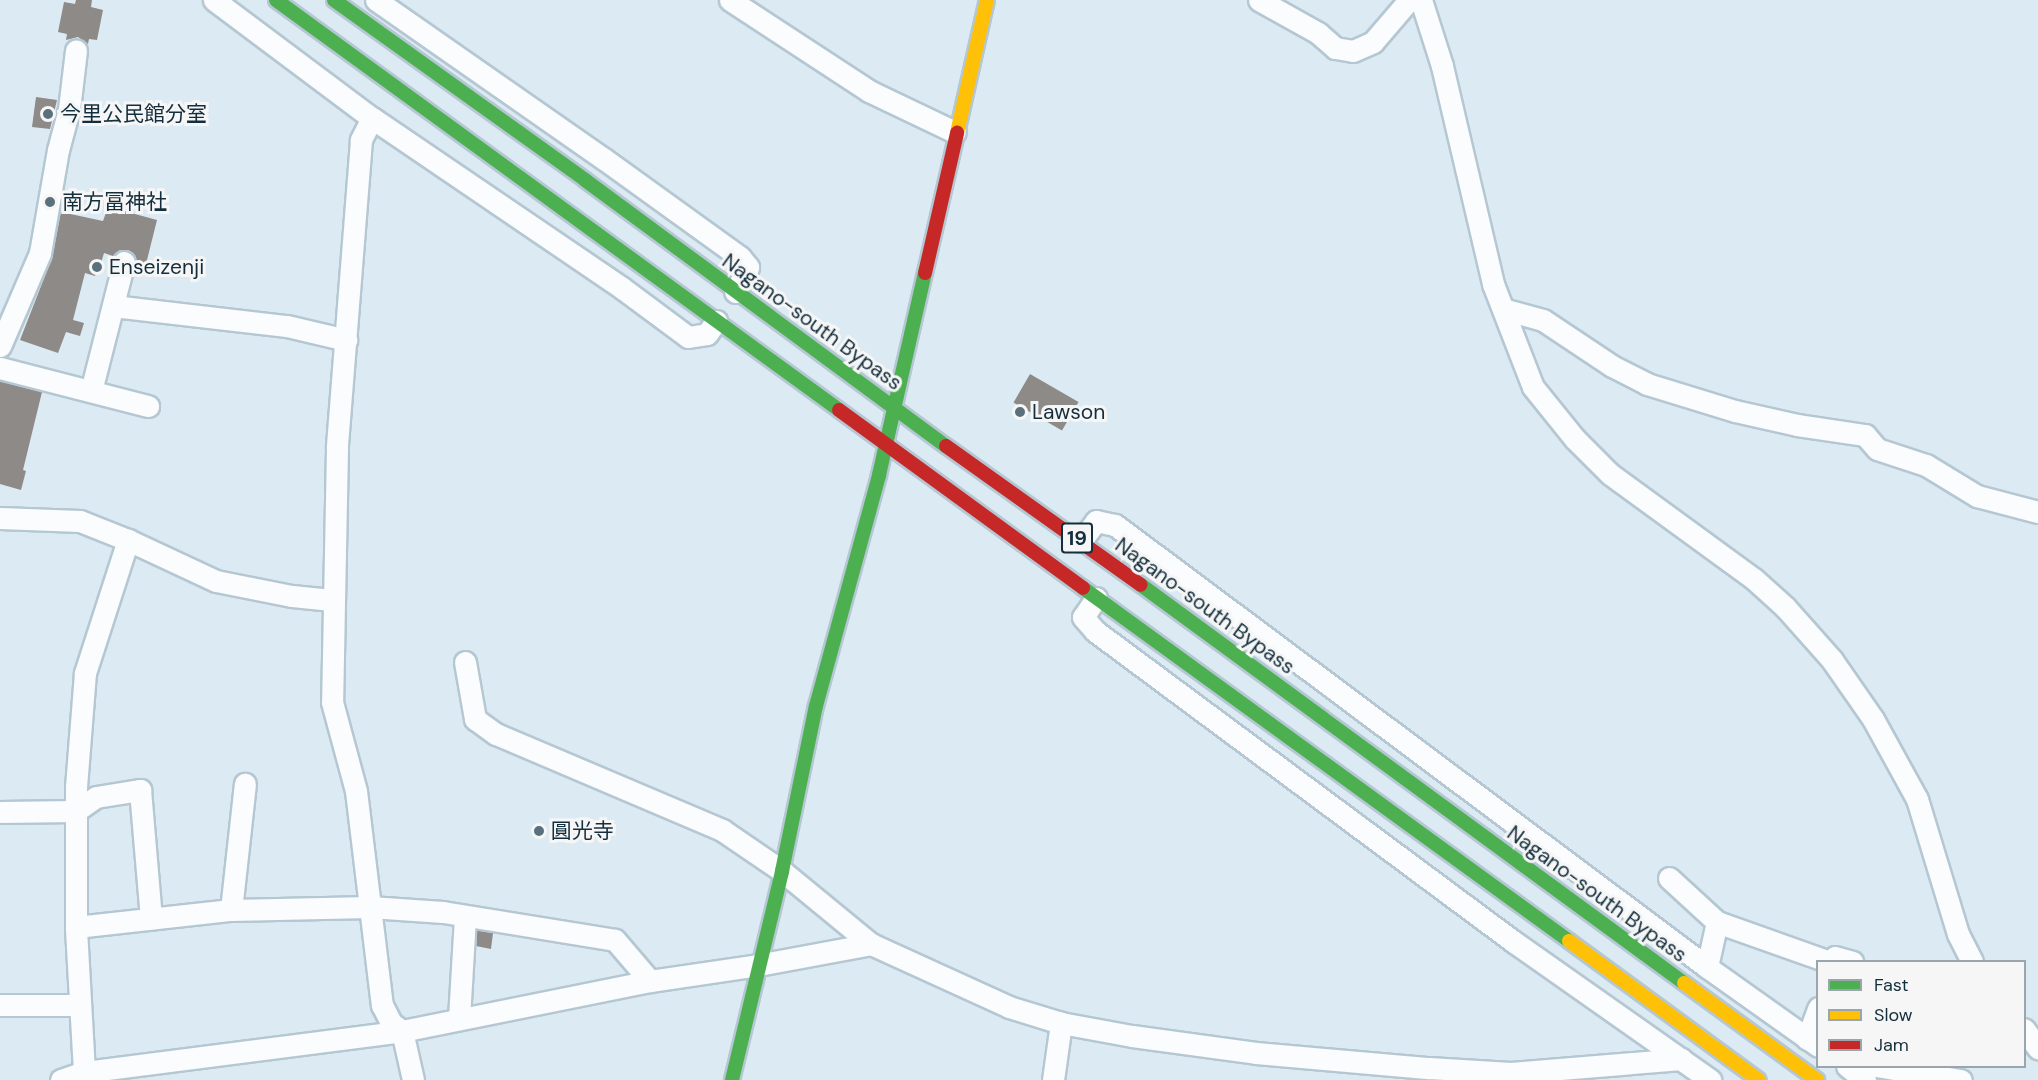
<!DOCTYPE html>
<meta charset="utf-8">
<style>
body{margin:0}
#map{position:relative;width:2038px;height:1080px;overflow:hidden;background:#dceaf3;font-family:"DM Sans","Noto Sans JP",sans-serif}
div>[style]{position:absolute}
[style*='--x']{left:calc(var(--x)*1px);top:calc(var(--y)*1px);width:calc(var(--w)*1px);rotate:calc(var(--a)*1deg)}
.building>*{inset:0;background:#8d8a87;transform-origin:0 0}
.roads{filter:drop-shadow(2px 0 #b4c7d2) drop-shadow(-2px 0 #b4c7d2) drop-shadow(0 2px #b4c7d2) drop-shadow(0 -2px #b4c7d2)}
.street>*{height:21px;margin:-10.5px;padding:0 10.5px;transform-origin:10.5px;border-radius:10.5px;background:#fafcfd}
.fast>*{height:14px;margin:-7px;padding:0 7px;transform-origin:7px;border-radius:7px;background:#4caf50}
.slow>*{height:14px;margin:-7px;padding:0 7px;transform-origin:7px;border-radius:7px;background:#ffc107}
.jam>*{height:14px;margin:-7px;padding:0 7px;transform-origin:7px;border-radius:7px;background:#c62828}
.dots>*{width:16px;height:16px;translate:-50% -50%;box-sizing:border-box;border:3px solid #f6f6f6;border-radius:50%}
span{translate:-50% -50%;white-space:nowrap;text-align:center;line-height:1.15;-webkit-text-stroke:6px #f6f6f6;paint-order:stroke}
.shield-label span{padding:2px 4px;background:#f6f6f6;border:2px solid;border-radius:4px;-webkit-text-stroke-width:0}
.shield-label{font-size:20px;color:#132e3d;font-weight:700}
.poi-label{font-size:21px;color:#132e3d}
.left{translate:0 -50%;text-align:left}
.street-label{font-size:21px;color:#132e3d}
.legend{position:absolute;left:1816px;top:960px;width:210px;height:108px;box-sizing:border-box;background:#f6f6f6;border:2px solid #9ba6ac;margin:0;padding:8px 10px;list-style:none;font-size:18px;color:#132e3d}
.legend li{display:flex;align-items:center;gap:12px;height:30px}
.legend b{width:30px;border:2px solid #9ba6ac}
</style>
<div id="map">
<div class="building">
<i style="clip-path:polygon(76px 0,92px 0,91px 7px,103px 10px,97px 40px,89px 39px,88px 44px,78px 37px,66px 40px,67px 34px,58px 32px,64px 2px,75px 4px)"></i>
<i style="clip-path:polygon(36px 97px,57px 100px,50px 129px,32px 127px)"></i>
<i style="clip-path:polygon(113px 208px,157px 220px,146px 264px,136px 262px,133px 253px,128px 250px,120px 250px,113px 256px,104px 253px,98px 273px,96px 273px,95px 276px,85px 273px,73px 320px,84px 323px,80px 336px,66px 332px,58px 353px,20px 340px,52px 258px,61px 212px,103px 221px,107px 210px,112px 212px)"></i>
<i style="left:1030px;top:374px;width:56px;height:33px;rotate:30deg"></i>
<i style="clip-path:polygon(0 381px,42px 392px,23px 470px,26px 471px,21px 490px,0 484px)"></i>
<i style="clip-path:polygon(477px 930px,493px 933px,491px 949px,476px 946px)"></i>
</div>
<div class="roads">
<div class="street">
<i style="--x:214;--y:0;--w:197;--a:36.8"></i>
<i style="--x:372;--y:118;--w:302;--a:34.2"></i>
<i style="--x:622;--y:288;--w:82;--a:36.6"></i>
<i style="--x:688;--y:337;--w:19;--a:-9"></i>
<i style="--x:707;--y:334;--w:16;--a:-55"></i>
<i style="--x:376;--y:0;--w:278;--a:34.9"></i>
<i style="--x:604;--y:159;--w:168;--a:35.8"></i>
<i style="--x:740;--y:257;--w:13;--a:51"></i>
<i style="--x:748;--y:267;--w:28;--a:117"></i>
<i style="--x:730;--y:0;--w:166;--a:33.2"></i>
<i style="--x:869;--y:91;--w:95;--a:25.5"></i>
<i style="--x:1259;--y:0;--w:68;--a:29.2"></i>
<i style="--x:1318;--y:33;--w:23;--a:41"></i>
<i style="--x:1335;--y:48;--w:18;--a:9"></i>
<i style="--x:1353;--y:51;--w:22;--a:-24"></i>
<i style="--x:1373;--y:42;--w:55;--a:-49.4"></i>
<i style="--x:1421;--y:0;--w:69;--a:72.3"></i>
<i style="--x:1442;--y:66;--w:224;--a:76.8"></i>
<i style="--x:1493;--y:284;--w:110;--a:68.8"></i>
<i style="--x:1533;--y:387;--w:67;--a:51.1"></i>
<i style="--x:1575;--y:439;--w:49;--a:45"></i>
<i style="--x:1610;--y:474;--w:178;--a:36.1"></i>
<i style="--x:1754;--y:579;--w:42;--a:42.1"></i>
<i style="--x:1785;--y:607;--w:71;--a:48.4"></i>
<i style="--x:1832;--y:660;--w:72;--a:55.2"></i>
<i style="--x:1873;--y:719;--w:91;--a:61.2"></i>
<i style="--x:1917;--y:799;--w:141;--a:73.1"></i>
<i style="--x:1958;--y:934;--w:31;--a:63"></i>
<i style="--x:372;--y:118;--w:25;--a:117"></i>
<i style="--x:361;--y:140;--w:309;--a:94.5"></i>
<i style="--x:337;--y:448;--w:254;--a:91.1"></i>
<i style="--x:332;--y:702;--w:92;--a:74.9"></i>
<i style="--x:356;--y:791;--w:216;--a:83.1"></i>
<i style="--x:382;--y:1005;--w:20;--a:63"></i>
<i style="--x:391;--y:1023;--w:14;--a:36"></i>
<i style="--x:402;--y:1031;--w:50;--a:77.3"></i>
<i style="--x:113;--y:306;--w:175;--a:6.6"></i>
<i style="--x:287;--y:326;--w:61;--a:13.3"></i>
<i style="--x:1503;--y:309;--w:41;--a:15.4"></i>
<i style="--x:1543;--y:320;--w:83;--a:33.7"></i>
<i style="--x:1612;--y:366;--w:39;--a:27"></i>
<i style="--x:1647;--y:384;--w:92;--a:17.1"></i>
<i style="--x:1735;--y:411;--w:64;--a:12.7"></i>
<i style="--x:1797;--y:425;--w:69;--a:8.4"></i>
<i style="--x:1865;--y:435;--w:18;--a:49"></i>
<i style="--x:1877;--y:449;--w:52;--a:18.1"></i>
<i style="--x:1926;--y:465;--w:60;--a:31.3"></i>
<i style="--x:1977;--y:496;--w:63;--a:14.7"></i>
<i style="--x:0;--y:346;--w:101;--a:-66.7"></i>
<i style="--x:40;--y:253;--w:105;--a:-80.1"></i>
<i style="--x:58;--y:150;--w:42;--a:-75"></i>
<i style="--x:69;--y:109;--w:59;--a:-83.2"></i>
<i style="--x:0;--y:368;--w:153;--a:14.4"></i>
<i style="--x:91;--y:391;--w:133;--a:-75.7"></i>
<i style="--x:0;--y:518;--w:80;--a:2.1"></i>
<i style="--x:80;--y:521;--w:52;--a:21.6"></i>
<i style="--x:128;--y:540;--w:97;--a:25"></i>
<i style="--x:216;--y:581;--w:77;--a:11.2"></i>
<i style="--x:292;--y:596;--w:40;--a:5.7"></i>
<i style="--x:1081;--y:541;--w:25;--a:-53"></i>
<i style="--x:1096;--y:521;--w:19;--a:12"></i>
<i style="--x:1115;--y:525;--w:739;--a:36.75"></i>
<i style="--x:1707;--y:967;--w:136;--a:35.4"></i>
<i style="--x:1096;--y:598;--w:23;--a:124"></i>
<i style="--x:1083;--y:617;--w:18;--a:49"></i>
<i style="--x:1095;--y:631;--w:522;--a:36.58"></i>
<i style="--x:1514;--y:942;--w:240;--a:35.1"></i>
<i style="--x:465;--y:662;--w:58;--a:80"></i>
<i style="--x:475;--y:719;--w:26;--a:36"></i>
<i style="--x:496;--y:734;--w:246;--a:23"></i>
<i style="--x:722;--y:830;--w:73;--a:34.3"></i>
<i style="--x:782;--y:871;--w:115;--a:39.4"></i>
<i style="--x:871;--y:944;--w:152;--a:24.5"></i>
<i style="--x:1009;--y:1007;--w:54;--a:17.1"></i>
<i style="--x:1061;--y:1023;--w:72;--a:10.4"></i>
<i style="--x:1132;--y:1036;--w:125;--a:7.8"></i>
<i style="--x:1256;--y:1053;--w:174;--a:5"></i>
<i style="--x:1429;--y:1068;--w:82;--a:3.5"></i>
<i style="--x:1511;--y:1073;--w:171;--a:-4.7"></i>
<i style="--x:0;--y:812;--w:76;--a:-0.8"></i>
<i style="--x:76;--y:811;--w:24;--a:-35"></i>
<i style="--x:96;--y:797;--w:45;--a:-9"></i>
<i style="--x:140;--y:790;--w:129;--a:85.1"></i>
<i style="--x:1669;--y:878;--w:65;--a:42.5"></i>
<i style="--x:1717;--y:922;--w:120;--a:19.5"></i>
<i style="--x:231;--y:910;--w:127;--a:-83.7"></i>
<i style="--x:76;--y:927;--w:156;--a:-6.3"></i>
<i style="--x:231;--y:910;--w:139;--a:-1.2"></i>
<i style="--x:370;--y:907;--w:73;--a:3.9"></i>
<i style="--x:443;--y:912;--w:174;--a:9.2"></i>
<i style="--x:615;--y:940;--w:54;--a:49.5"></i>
<i style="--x:1833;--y:962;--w:5;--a:-68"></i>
<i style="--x:1835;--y:957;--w:18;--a:16"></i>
<i style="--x:1707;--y:967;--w:46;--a:-77.5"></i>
<i style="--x:0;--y:1005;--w:79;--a:0"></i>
<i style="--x:459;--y:1018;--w:101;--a:-86.6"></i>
<i style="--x:2024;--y:1029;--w:24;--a:54"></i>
<i style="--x:1807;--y:1039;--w:33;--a:-70"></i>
<i style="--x:1847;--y:1066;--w:23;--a:38"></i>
<i style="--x:1876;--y:1066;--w:86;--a:9.4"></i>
<i style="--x:84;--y:1072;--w:145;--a:-93.2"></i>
<i style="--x:76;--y:927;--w:140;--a:-90"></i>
<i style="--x:76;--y:787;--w:114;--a:-85.5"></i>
<i style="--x:85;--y:673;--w:140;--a:-72.1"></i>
<i style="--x:61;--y:1080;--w:24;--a:-19"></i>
<i style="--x:84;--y:1072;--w:321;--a:-7.3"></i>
<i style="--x:402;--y:1031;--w:253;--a:-11.4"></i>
<i style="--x:650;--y:981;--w:109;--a:-8.4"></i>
<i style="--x:758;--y:965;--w:115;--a:-10.5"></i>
<i style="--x:1053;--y:1080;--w:58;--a:-82"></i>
</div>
<div class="fast">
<i style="--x:276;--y:0;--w:696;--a:36.06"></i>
<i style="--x:334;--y:0;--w:309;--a:35.6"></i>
<i style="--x:585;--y:180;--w:448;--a:36.4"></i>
<i style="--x:1141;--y:585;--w:673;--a:36.24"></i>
<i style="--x:1083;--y:588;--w:601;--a:35.99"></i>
<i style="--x:732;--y:1080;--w:215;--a:-76.5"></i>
<i style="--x:782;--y:871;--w:168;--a:-78.4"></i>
<i style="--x:816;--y:706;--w:239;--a:-74.7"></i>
<i style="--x:879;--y:475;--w:207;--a:-77.2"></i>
</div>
<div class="slow">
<i style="--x:957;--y:133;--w:136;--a:-77.3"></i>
<i style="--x:1569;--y:941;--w:235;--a:36.2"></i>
<i style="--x:1684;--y:983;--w:165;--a:36.1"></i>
</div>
<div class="jam">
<i style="--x:925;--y:273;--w:144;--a:-77.1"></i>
<i style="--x:839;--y:410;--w:302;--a:36.1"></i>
<i style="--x:946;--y:446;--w:239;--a:35.5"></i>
</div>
</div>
<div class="dots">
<i style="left:48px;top:114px;background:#59707d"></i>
<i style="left:50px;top:202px;background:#59707d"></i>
<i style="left:97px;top:267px;background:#59707d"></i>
<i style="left:1020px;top:412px;background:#59707d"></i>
<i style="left:539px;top:831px;background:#59707d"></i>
</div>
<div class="shield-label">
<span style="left:1077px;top:538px">19</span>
</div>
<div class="poi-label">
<span class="left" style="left:60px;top:114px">今里公民館分室</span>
<span class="left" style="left:62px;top:202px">南方冨神社</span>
<span class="left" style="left:109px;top:267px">Enseizenji</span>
<span class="left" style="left:1032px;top:412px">Lawson</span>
<span class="left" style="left:551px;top:831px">圓光寺</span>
</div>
<div class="street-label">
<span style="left:812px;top:322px;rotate:36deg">Nagano-south Bypass</span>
<span style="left:1205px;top:606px;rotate:36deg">Nagano-south Bypass</span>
<span style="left:1597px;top:894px;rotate:36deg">Nagano-south Bypass</span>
</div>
<ul class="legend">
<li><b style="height:8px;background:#4caf50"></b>Fast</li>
<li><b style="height:8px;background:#ffc107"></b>Slow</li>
<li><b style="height:8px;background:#c62828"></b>Jam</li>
</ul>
</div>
